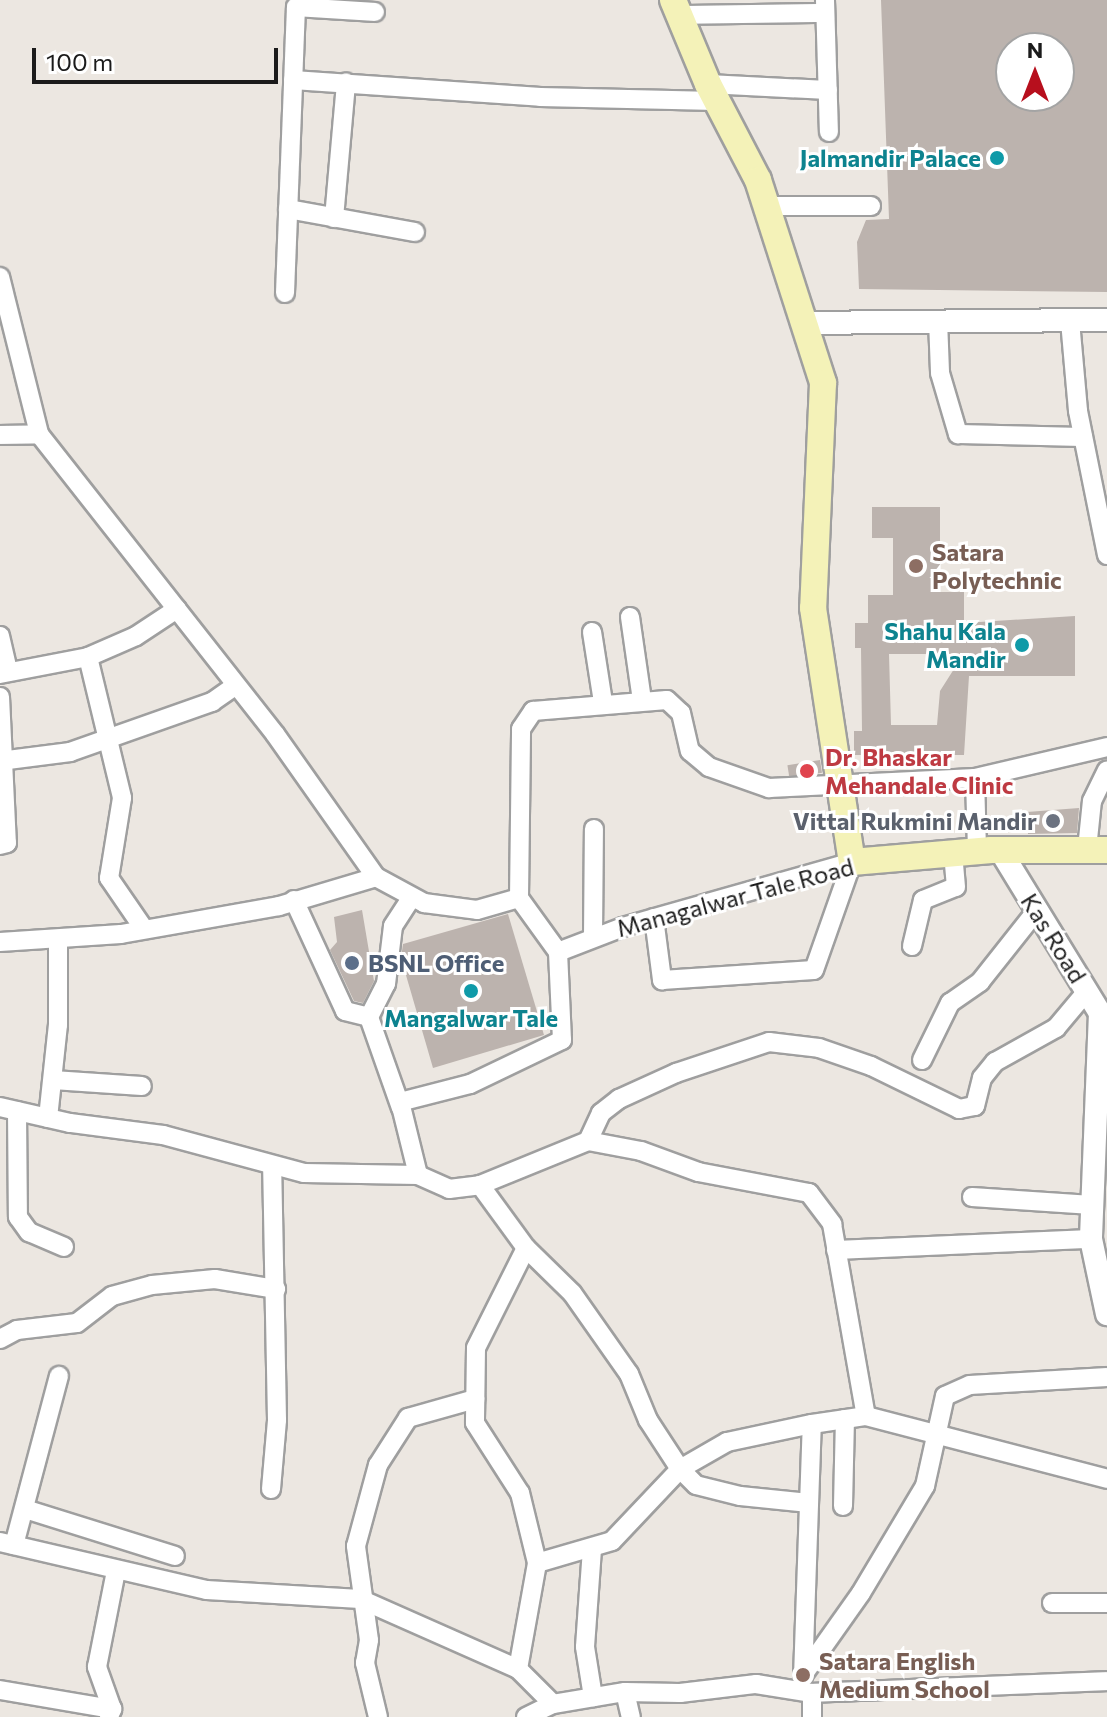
<!DOCTYPE html>
<style>
body{margin:0}
#map{position:relative;width:1107px;height:1717px;overflow:hidden;background:#ece7e1;font-family:Commissioner,sans-serif}
div>[style]{position:absolute}
[style*='--x']{left:calc(var(--x)*1px);top:calc(var(--y)*1px);width:calc(var(--w)*1px);rotate:calc(var(--a)*1deg)}
.building>*{inset:0;background:#bcb3ae;transform-origin:0 0}
.roads{filter:drop-shadow(2px 0 #9f9f9f) drop-shadow(-2px 0 #9f9f9f) drop-shadow(0 2px #9f9f9f) drop-shadow(0 -2px #9f9f9f)}
.minor>*{height:18px;margin:-9px;padding:0 9px;transform-origin:9px;border-radius:9px;background:#fff}
.tertiary>*{height:22px;margin:-11px;padding:0 11px;transform-origin:11px;border-radius:11px;background:#fff}
.secondary>*{height:26px;margin:-13px;padding:0 13px;transform-origin:13px;border-radius:13px;background:#f4f2b8}
.dots>*{width:22px;height:22px;translate:-50% -50%;box-sizing:border-box;border:4px solid #fff;border-radius:50%}
span{translate:-50% -50%;white-space:nowrap;text-align:center;line-height:1.15;-webkit-text-stroke:6px #fff;paint-order:stroke}
.culture-label{font-size:24px;color:#0d838f;font-weight:700}
.right{translate:-100% -50%;text-align:right}
.education-label{font-size:24px;color:#785e54;font-weight:700}
.left{translate:0 -50%;text-align:left}
.health-label{font-size:24px;color:#be3a42;font-weight:700}
.worship-label{font-size:24px;color:#5b616d;font-weight:700}
.street-label{font-size:24px;color:#1b1b1b}
.service-label{font-size:24px;color:#4e5e75;font-weight:700}
.north{position:absolute;left:995px;top:32px;width:80px;height:80px;box-sizing:border-box;background:#fff;border:2px solid #a4a4a4;border-radius:50%;rotate:0deg;font-size:22px;font-weight:700;line-height:32px;text-align:center;color:#1b1b1b}
.north::after{content:'';display:block;margin:auto;width:28px;height:36px;background:#b70f1d;clip-path:polygon(50% 0,100% 100%,50% 72%,0 100%)}
.scale{position:absolute;left:32px;top:48px;width:246px;height:36px;box-sizing:border-box;border:4px solid #1b1b1b;border-top:0;padding-left:10px;font-size:24px;line-height:28px;white-space:nowrap;color:#1b1b1b;-webkit-text-stroke:6px #fff;paint-order:stroke}
</style>
<div id="map">
<div class="building">
<i style="clip-path:polygon(evenodd,881px 0,1107px 0,1107px 292px,859px 289px,857px 242px,866px 220px,889px 219px,881px 0,1011px 48px,1059px 48px,1059px 96px,1011px 96px,1011px 48px)"></i>
<i style="clip-path:polygon(evenodd,872px 507px,940px 507px,940px 592px,964px 592px,964px 623px,1075px 616px,1075px 676px,969px 676px,964px 755px,854px 755px,854px 731px,862px 731px,861px 648px,855px 648px,855px 623px,868px 623px,868px 595px,893px 595px,893px 538px,872px 538px,872px 507px,889px 654px,938px 654px,939px 669px,954px 669px,940px 691px,937px 725px,891px 725px,889px 654px)"></i>
<i style="left:820px;top:760px;width:13px;height:33px;rotate:81deg"></i>
<i style="clip-path:polygon(1079px 808px,1077px 833px,1028px 834px,1027px 812px)"></i>
<i style="clip-path:polygon(362px 910px,374px 981px,363px 1003px,354px 1001px,330px 950px,337px 942px,334px 917px)"></i>
<i style="clip-path:polygon(508px 914px,544px 1035px,433px 1068px,401px 958px,403px 944px)"></i>
</div>
<div class="roads">
<div class="minor">
<i style="--x:825;--y:0;--w:132;--a:88.3"></i>
<i style="--x:678;--y:15;--w:147;--a:-0.8"></i>
<i style="--x:293;--y:80;--w:248;--a:3.9"></i>
<i style="--x:540;--y:97;--w:176;--a:1.3"></i>
<i style="--x:708;--y:84;--w:120;--a:2.9"></i>
<i style="--x:767;--y:206;--w:104;--a:0"></i>
<i style="--x:288;--y:209;--w:129;--a:10.3"></i>
<i style="--x:334;--y:218;--w:136;--a:-84.9"></i>
<i style="--x:0;--y:277;--w:162;--a:76"></i>
<i style="--x:39;--y:434;--w:382;--a:51.8"></i>
<i style="--x:275;--y:734;--w:175;--a:54.8"></i>
<i style="--x:376;--y:877;--w:55;--a:28.4"></i>
<i style="--x:424;--y:903;--w:53;--a:7.5"></i>
<i style="--x:477;--y:910;--w:44;--a:-15.9"></i>
<i style="--x:519;--y:898;--w:67;--a:54.2"></i>
<i style="--x:558;--y:952;--w:88;--a:87.4"></i>
<i style="--x:562;--y:1040;--w:102;--a:154.4"></i>
<i style="--x:470;--y:1084;--w:72;--a:165.6"></i>
<i style="--x:400;--y:1102;--w:75;--a:76.1"></i>
<i style="--x:418;--y:1175;--w:114;--a:-179"></i>
<i style="--x:304;--y:1173;--w:146;--a:-164.9"></i>
<i style="--x:163;--y:1135;--w:94;--a:-172.6"></i>
<i style="--x:70;--y:1123;--w:72;--a:-167.1"></i>
<i style="--x:285;--y:293;--w:286;--a:-87.8"></i>
<i style="--x:296;--y:7;--w:79;--a:3.6"></i>
<i style="--x:938;--y:320;--w:53;--a:87.8"></i>
<i style="--x:940;--y:373;--w:64;--a:73.6"></i>
<i style="--x:958;--y:434;--w:125;--a:1.4"></i>
<i style="--x:1070;--y:321;--w:90;--a:84.9"></i>
<i style="--x:1078;--y:411;--w:147;--a:78.6"></i>
<i style="--x:0;--y:435;--w:39;--a:-1"></i>
<i style="--x:630;--y:617;--w:84;--a:81.8"></i>
<i style="--x:592;--y:632;--w:71;--a:81.1"></i>
<i style="--x:0;--y:636;--w:37;--a:77"></i>
<i style="--x:88;--y:657;--w:145;--a:76.4"></i>
<i style="--x:122;--y:798;--w:81;--a:99.2"></i>
<i style="--x:109;--y:878;--w:62;--a:55.5"></i>
<i style="--x:0;--y:674;--w:90;--a:-10.9"></i>
<i style="--x:88;--y:657;--w:52;--a:-23.6"></i>
<i style="--x:136;--y:636;--w:49;--a:-33.4"></i>
<i style="--x:0;--y:697;--w:146;--a:87.3"></i>
<i style="--x:7;--y:843;--w:7;--a:164"></i>
<i style="--x:0;--y:761;--w:71;--a:-7.3"></i>
<i style="--x:70;--y:752;--w:151;--a:-19.4"></i>
<i style="--x:212;--y:702;--w:29;--a:-35"></i>
<i style="--x:975;--y:778;--w:73;--a:88.4"></i>
<i style="--x:1087;--y:849;--w:48;--a:-84.1"></i>
<i style="--x:1092;--y:801;--w:34;--a:-64"></i>
<i style="--x:519;--y:898;--w:169;--a:-89.3"></i>
<i style="--x:521;--y:729;--w:22;--a:-56"></i>
<i style="--x:533;--y:711;--w:134;--a:-4.7"></i>
<i style="--x:667;--y:700;--w:19;--a:43"></i>
<i style="--x:681;--y:713;--w:39;--a:77"></i>
<i style="--x:690;--y:751;--w:25;--a:40"></i>
<i style="--x:709;--y:767;--w:64;--a:19.3"></i>
<i style="--x:769;--y:788;--w:206;--a:-2.8"></i>
<i style="--x:975;--y:778;--w:136;--a:-13.2"></i>
<i style="--x:294;--y:900;--w:122;--a:65.3"></i>
<i style="--x:345;--y:1011;--w:25;--a:14"></i>
<i style="--x:654;--y:918;--w:63;--a:82.6"></i>
<i style="--x:662;--y:980;--w:152;--a:-3.8"></i>
<i style="--x:814;--y:970;--w:114;--a:-70.6"></i>
<i style="--x:593;--y:936;--w:107;--a:-89.5"></i>
<i style="--x:0;--y:942;--w:121;--a:-3.8"></i>
<i style="--x:121;--y:934;--w:160;--a:-10"></i>
<i style="--x:279;--y:906;--w:101;--a:-16.6"></i>
<i style="--x:912;--y:946;--w:47;--a:-76.6"></i>
<i style="--x:923;--y:900;--w:35;--a:-22"></i>
<i style="--x:956;--y:887;--w:34;--a:-95"></i>
<i style="--x:558;--y:952;--w:70;--a:-21"></i>
<i style="--x:623;--y:927;--w:238;--a:-15.8"></i>
<i style="--x:922;--y:1060;--w:64;--a:-63.8"></i>
<i style="--x:950;--y:1003;--w:37;--a:-35"></i>
<i style="--x:980;--y:982;--w:92;--a:-51.6"></i>
<i style="--x:53;--y:1080;--w:89;--a:3.9"></i>
<i style="--x:401;--y:1108;--w:96;--a:-109.4"></i>
<i style="--x:369;--y:1017;--w:37;--a:-63"></i>
<i style="--x:386;--y:984;--w:58;--a:-83.1"></i>
<i style="--x:393;--y:926;--w:33;--a:-57"></i>
<i style="--x:17;--y:1111;--w:106;--a:89.5"></i>
<i style="--x:18;--y:1217;--w:19;--a:54"></i>
<i style="--x:29;--y:1232;--w:38;--a:23"></i>
<i style="--x:48;--y:1118;--w:94;--a:-83.9"></i>
<i style="--x:58;--y:1025;--w:86;--a:-90"></i>
<i style="--x:588;--y:1141;--w:31;--a:-65"></i>
<i style="--x:601;--y:1113;--w:23;--a:-38"></i>
<i style="--x:619;--y:1099;--w:63;--a:-24.5"></i>
<i style="--x:676;--y:1073;--w:98;--a:-18.4"></i>
<i style="--x:769;--y:1042;--w:50;--a:6.8"></i>
<i style="--x:819;--y:1048;--w:55;--a:19.1"></i>
<i style="--x:871;--y:1066;--w:98;--a:26"></i>
<i style="--x:959;--y:1109;--w:16;--a:-11"></i>
<i style="--x:975;--y:1106;--w:29;--a:-76"></i>
<i style="--x:982;--y:1078;--w:21;--a:-51"></i>
<i style="--x:995;--y:1062;--w:70;--a:-29.1"></i>
<i style="--x:1056;--y:1028;--w:48;--a:-50"></i>
<i style="--x:418;--y:1175;--w:34;--a:24"></i>
<i style="--x:449;--y:1189;--w:31;--a:-7"></i>
<i style="--x:480;--y:1185;--w:117;--a:-22.2"></i>
<i style="--x:588;--y:1141;--w:54;--a:10.7"></i>
<i style="--x:641;--y:1151;--w:61;--a:20.2"></i>
<i style="--x:698;--y:1172;--w:113;--a:10.7"></i>
<i style="--x:809;--y:1193;--w:39;--a:53"></i>
<i style="--x:832;--y:1224;--w:195;--a:80"></i>
<i style="--x:480;--y:1185;--w:78;--a:53.9"></i>
<i style="--x:972;--y:1197;--w:120;--a:3.8"></i>
<i style="--x:836;--y:1250;--w:255;--a:-2.5"></i>
<i style="--x:0;--y:1339;--w:19;--a:-28"></i>
<i style="--x:17;--y:1330;--w:60;--a:-6.7"></i>
<i style="--x:77;--y:1323;--w:44;--a:-37.6"></i>
<i style="--x:112;--y:1296;--w:41;--a:-15.4"></i>
<i style="--x:152;--y:1285;--w:63;--a:-5.4"></i>
<i style="--x:215;--y:1279;--w:62;--a:9.3"></i>
<i style="--x:271;--y:1489;--w:69;--a:-85"></i>
<i style="--x:277;--y:1420;--w:254;--a:-91.1"></i>
<i style="--x:809;--y:1503;--w:69;--a:-174.2"></i>
<i style="--x:740;--y:1496;--w:45;--a:-166"></i>
<i style="--x:696;--y:1485;--w:23;--a:-135"></i>
<i style="--x:680;--y:1469;--w:59;--a:-123.1"></i>
<i style="--x:648;--y:1420;--w:50;--a:-112.4"></i>
<i style="--x:629;--y:1374;--w:99;--a:-125.1"></i>
<i style="--x:572;--y:1293;--w:64;--a:-135.6"></i>
<i style="--x:526;--y:1248;--w:112;--a:116.6"></i>
<i style="--x:476;--y:1348;--w:75;--a:90.8"></i>
<i style="--x:475;--y:1423;--w:83;--a:57.3"></i>
<i style="--x:520;--y:1493;--w:72;--a:76.3"></i>
<i style="--x:537;--y:1563;--w:78;--a:-16.3"></i>
<i style="--x:612;--y:1541;--w:99;--a:-46.6"></i>
<i style="--x:680;--y:1469;--w:54;--a:-29.9"></i>
<i style="--x:727;--y:1442;--w:87;--a:-12"></i>
<i style="--x:812;--y:1424;--w:55;--a:-8.4"></i>
<i style="--x:866;--y:1416;--w:249;--a:14.6"></i>
<i style="--x:843;--y:1506;--w:87;--a:-88.7"></i>
<i style="--x:25;--y:1509;--w:157;--a:17.4"></i>
<i style="--x:0;--y:1542;--w:212;--a:13.1"></i>
<i style="--x:207;--y:1590;--w:153;--a:3.4"></i>
<i style="--x:360;--y:1599;--w:173;--a:23.9"></i>
<i style="--x:518;--y:1669;--w:49;--a:45"></i>
<i style="--x:553;--y:1704;--w:73;--a:-9.5"></i>
<i style="--x:625;--y:1692;--w:55;--a:1"></i>
<i style="--x:680;--y:1693;--w:77;--a:-6.8"></i>
<i style="--x:756;--y:1684;--w:57;--a:9.1"></i>
<i style="--x:812;--y:1693;--w:295;--a:-2.3"></i>
<i style="--x:14;--y:1545;--w:175;--a:-75.1"></i>
<i style="--x:592;--y:1549;--w:98;--a:94.1"></i>
<i style="--x:585;--y:1647;--w:51;--a:80.9"></i>
<i style="--x:1052;--y:1603;--w:55;--a:0"></i>
<i style="--x:518;--y:1669;--w:108;--a:-79.8"></i>
<i style="--x:803;--y:1675;--w:100;--a:-54.7"></i>
<i style="--x:861;--y:1593;--w:125;--a:-59.1"></i>
<i style="--x:925;--y:1486;--w:92;--a:-77.5"></i>
<i style="--x:945;--y:1396;--w:27;--a:-24"></i>
<i style="--x:970;--y:1385;--w:137;--a:-3.3"></i>
<i style="--x:803;--y:1677;--w:253;--a:-88"></i>
<i style="--x:0;--y:1690;--w:114;--a:9.6"></i>
<i style="--x:625;--y:1692;--w:26;--a:77"></i>
<i style="--x:812;--y:1693;--w:24;--a:90"></i>
<i style="--x:109;--y:1717;--w:9;--a:-69"></i>
<i style="--x:112;--y:1709;--w:45;--a:-109.7"></i>
<i style="--x:97;--y:1667;--w:98;--a:-78.8"></i>
<i style="--x:378;--y:1717;--w:56;--a:-103.5"></i>
<i style="--x:365;--y:1663;--w:23;--a:-80"></i>
<i style="--x:369;--y:1640;--w:95;--a:-97.9"></i>
<i style="--x:356;--y:1546;--w:84;--a:-74.8"></i>
<i style="--x:378;--y:1465;--w:56;--a:-57.4"></i>
<i style="--x:408;--y:1418;--w:70;--a:-15.8"></i>
<i style="--x:526;--y:1717;--w:30;--a:-26"></i>
</div>
<div class="tertiary">
<i style="--x:804;--y:323;--w:303;--a:-0.6"></i>
<i style="--x:1000;--y:850;--w:191;--a:58.5"></i>
<i style="--x:1100;--y:1013;--w:226;--a:92.3"></i>
<i style="--x:1091;--y:1239;--w:77;--a:78"></i>
</div>
<div class="secondary">
<i style="--x:673;--y:0;--w:91;--a:67.4"></i>
<i style="--x:708;--y:84;--w:108;--a:62.5"></i>
<i style="--x:758;--y:180;--w:213;--a:72.2"></i>
<i style="--x:823;--y:383;--w:225;--a:92.5"></i>
<i style="--x:813;--y:608;--w:257;--a:81.3"></i>
<i style="--x:852;--y:862;--w:140;--a:-4.9"></i>
<i style="--x:991;--y:850;--w:116;--a:0"></i>
</div>
</div>
<div class="dots">
<i style="left:997px;top:158px;background:#0f9aa8"></i>
<i style="left:916px;top:566px;background:#8d6e63"></i>
<i style="left:1022px;top:645px;background:#0f9aa8"></i>
<i style="left:807px;top:771px;background:#e0444e"></i>
<i style="left:1053px;top:821px;background:#6b7280"></i>
<i style="left:352px;top:963px;background:#5c6f8a"></i>
<i style="left:471px;top:991px;background:#0f9aa8"></i>
<i style="left:803px;top:1675px;background:#8d6e63"></i>
</div>
<div class="culture-label">
<span class="right" style="left:981px;top:158px">Jalmandir Palace</span>
<span class="right" style="left:1006px;top:645px">Shahu Kala<br>Mandir</span>
<span style="left:471px;top:1018px">Mangalwar Tale</span>
</div>
<div class="education-label">
<span class="left" style="left:932px;top:566px">Satara<br>Polytechnic</span>
<span class="left" style="left:819px;top:1675px">Satara English<br>Medium School</span>
</div>
<div class="health-label">
<span class="left" style="left:825px;top:771px">Dr. Bhaskar<br>Mehandale Clinic</span>
</div>
<div class="worship-label">
<span class="right" style="left:1037px;top:821px">Vittal Rukmini Mandir</span>
</div>
<div class="street-label">
<span style="left:735px;top:897px;rotate:-15deg">Managalwar Tale Road</span>
<span style="left:1054px;top:938px;rotate:58deg">Kas Road</span>
</div>
<div class="service-label">
<span class="left" style="left:368px;top:963px">BSNL Office</span>
</div>
<div class="north">N</div>
<div class="scale">100 m</div>
</div>
